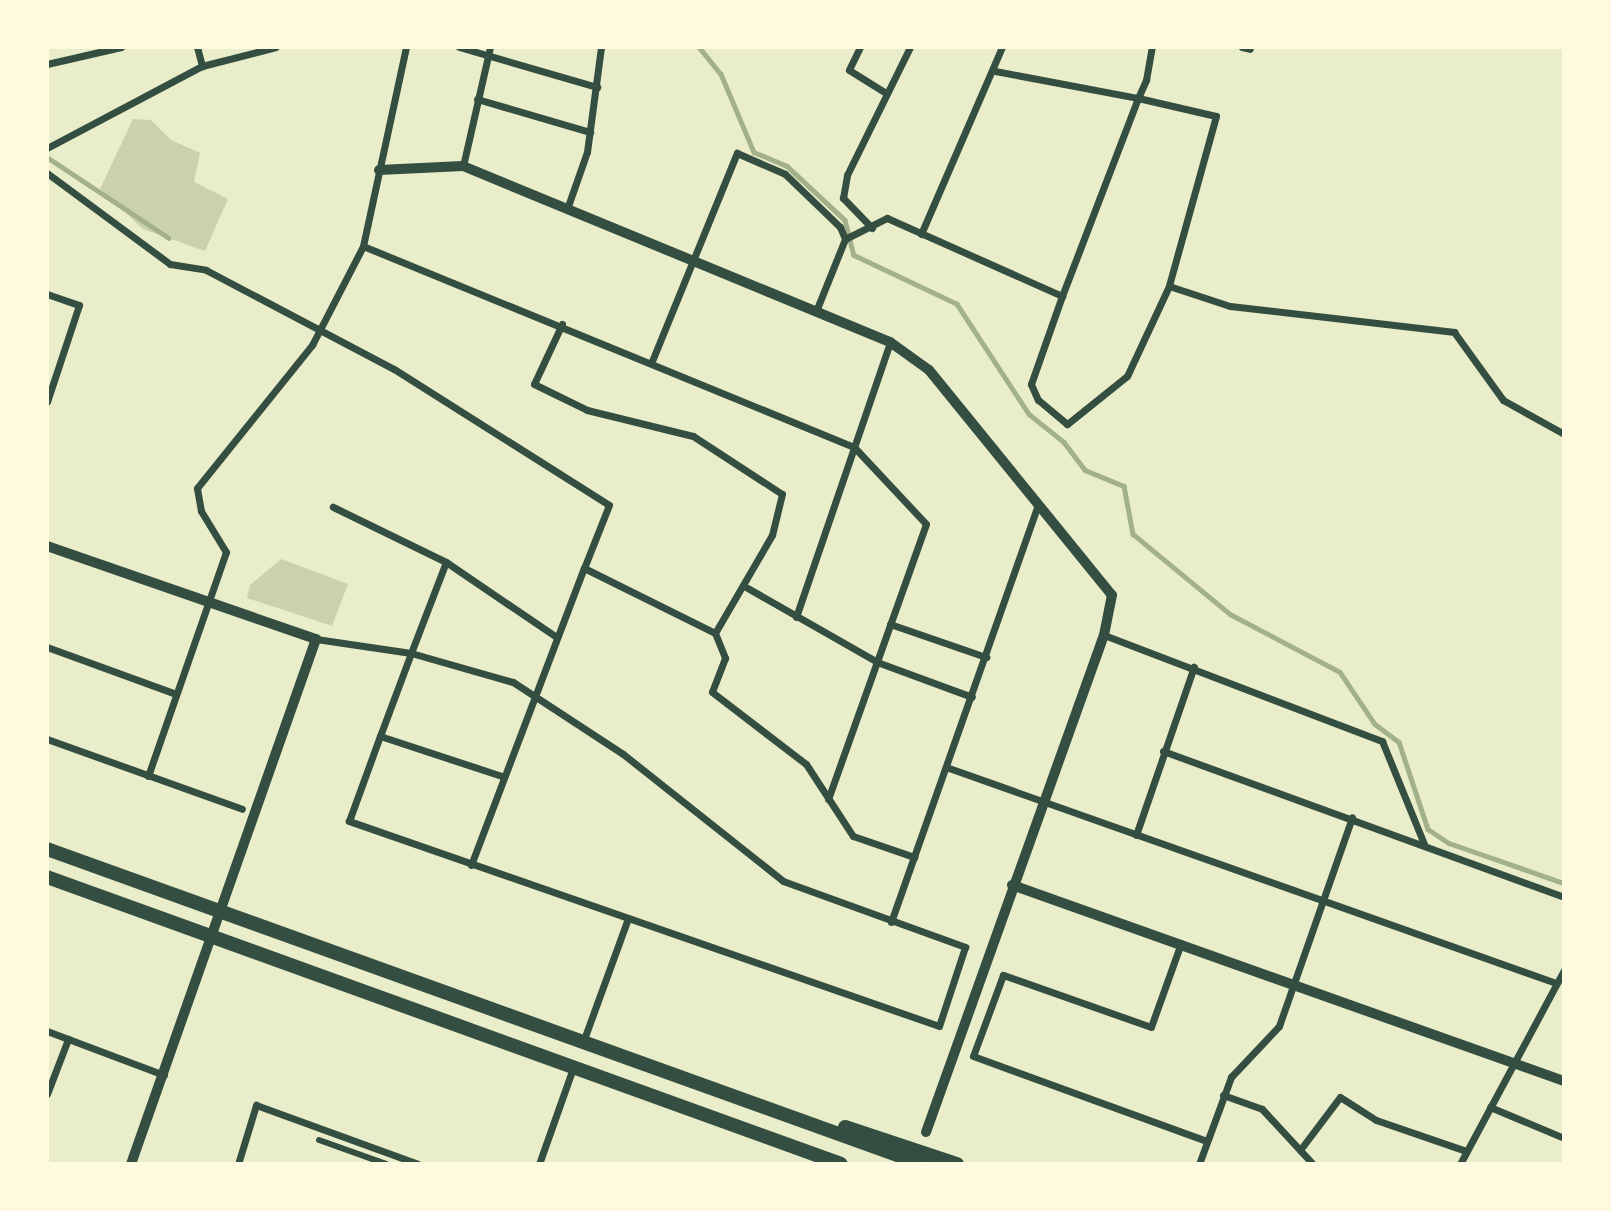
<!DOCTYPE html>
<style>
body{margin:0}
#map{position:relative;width:1611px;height:1211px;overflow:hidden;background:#e9edc9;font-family:"Fira Sans Condensed",sans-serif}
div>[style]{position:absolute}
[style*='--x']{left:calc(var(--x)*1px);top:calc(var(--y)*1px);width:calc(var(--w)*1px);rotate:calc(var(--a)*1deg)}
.green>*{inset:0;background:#cad2ad}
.stream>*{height:4.5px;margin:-2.25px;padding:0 2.25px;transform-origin:2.25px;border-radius:2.25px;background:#a3b18a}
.pedestrian>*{height:6px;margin:-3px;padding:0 3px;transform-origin:3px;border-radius:3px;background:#344e41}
.minor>*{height:7px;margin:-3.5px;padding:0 3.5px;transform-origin:3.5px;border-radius:3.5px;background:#344e41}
.tertiary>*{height:10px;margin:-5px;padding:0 5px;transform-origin:5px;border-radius:5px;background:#344e41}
.trunk>*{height:14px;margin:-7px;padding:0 7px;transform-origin:7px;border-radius:7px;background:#344e41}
span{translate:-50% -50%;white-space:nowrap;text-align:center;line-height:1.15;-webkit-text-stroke:5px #fefae0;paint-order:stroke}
.frame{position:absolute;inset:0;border:49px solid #fefae0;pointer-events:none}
</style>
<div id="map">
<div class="green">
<i style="clip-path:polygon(133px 119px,151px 120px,171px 140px,200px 153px,194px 182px,228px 199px,205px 251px,143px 229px,100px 189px)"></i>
<i style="clip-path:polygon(281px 559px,348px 584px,332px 626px,247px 598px,250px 585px)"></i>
</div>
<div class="stream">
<i style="--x:699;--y:47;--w:35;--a:51"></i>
<i style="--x:721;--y:74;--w:85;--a:67.1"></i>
<i style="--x:754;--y:152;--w:36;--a:23"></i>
<i style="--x:787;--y:166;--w:79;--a:43"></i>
<i style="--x:845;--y:220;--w:36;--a:76"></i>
<i style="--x:854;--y:255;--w:114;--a:25.4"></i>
<i style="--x:957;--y:304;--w:131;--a:56.8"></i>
<i style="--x:1029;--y:414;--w:45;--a:38.7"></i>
<i style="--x:1064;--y:442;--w:35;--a:53"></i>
<i style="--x:1085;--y:470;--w:42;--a:22.3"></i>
<i style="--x:1124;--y:486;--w:49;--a:79.4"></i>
<i style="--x:1133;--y:534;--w:126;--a:39.5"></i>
<i style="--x:1230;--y:614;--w:124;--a:27.8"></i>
<i style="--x:1340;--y:672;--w:63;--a:56.1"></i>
<i style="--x:1375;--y:724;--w:30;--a:37"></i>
<i style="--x:1399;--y:742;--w:92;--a:71.6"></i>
<i style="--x:1428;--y:829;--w:25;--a:34"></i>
<i style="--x:1449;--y:843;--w:122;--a:19.2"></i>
<i style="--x:47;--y:157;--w:146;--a:33.6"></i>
</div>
<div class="pedestrian">
<i style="--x:319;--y:1140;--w:71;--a:19.7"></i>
</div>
<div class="minor">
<i style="--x:197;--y:47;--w:20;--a:75"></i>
<i style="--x:459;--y:47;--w:144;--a:16.2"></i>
<i style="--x:860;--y:47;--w:25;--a:116"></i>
<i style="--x:849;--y:70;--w:44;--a:31.9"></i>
<i style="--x:1242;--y:47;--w:8;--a:14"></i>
<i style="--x:47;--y:64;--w:76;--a:-12.9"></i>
<i style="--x:995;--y:71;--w:146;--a:10.7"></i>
<i style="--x:1138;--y:98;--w:80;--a:13"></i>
<i style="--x:1216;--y:116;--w:176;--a:105.5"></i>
<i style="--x:1169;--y:286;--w:99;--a:115"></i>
<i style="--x:1127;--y:376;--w:77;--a:141.3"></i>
<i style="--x:1067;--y:424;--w:38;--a:-140"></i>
<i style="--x:1038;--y:400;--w:17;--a:-114"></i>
<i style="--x:1031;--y:384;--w:93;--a:-70.6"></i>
<i style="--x:1062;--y:296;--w:212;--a:-69"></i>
<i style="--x:1138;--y:98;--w:20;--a:-66"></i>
<i style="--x:1146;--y:80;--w:34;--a:-80"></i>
<i style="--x:477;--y:99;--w:118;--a:16.3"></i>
<i style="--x:47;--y:148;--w:175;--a:-27.9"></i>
<i style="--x:202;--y:66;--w:76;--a:-14.4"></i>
<i style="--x:463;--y:166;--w:122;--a:-77.2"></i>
<i style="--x:47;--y:173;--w:153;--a:36.5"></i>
<i style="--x:170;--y:264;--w:36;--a:9"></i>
<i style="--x:206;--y:270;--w:212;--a:27.8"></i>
<i style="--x:394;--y:369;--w:254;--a:32.3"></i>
<i style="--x:609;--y:505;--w:68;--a:111.6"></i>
<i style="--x:567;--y:209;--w:60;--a:-70.7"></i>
<i style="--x:587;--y:152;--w:106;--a:-82.4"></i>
<i style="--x:872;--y:228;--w:42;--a:-134"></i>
<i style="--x:843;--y:198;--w:23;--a:-80"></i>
<i style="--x:847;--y:175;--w:143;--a:-63.8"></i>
<i style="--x:921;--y:234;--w:204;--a:-66.6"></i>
<i style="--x:845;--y:239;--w:47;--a:-26.6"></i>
<i style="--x:887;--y:218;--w:192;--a:24"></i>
<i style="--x:363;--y:246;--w:531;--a:22.26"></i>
<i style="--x:854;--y:447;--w:105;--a:46.9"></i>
<i style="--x:926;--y:524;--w:292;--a:109.6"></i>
<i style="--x:1169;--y:286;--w:64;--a:18.2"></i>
<i style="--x:1230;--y:306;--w:226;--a:6.6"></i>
<i style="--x:1454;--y:332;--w:84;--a:54.2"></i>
<i style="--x:1503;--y:400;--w:70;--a:29.1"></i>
<i style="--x:47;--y:294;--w:34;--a:19"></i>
<i style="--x:79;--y:305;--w:102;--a:108.3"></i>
<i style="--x:562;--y:324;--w:66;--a:115"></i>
<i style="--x:534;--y:384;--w:59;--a:26.1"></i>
<i style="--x:587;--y:410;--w:109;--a:13.8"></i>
<i style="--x:693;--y:436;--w:106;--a:33.1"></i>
<i style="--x:782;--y:494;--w:42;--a:103.7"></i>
<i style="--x:772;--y:535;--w:113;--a:120.2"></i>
<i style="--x:715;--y:633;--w:27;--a:68"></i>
<i style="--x:725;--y:658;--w:36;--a:111"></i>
<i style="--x:712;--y:692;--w:118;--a:37.5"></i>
<i style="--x:806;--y:764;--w:86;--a:56.9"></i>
<i style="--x:853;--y:836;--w:65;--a:19"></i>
<i style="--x:652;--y:361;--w:225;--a:-67.8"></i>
<i style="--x:737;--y:153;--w:52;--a:23.6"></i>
<i style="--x:785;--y:174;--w:76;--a:43.9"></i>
<i style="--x:840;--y:227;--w:13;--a:67"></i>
<i style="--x:845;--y:239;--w:78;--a:111.9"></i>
<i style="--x:446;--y:562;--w:132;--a:34.2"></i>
<i style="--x:744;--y:586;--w:153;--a:29.7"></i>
<i style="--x:877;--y:662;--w:101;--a:20.2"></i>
<i style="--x:796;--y:617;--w:291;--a:-71.1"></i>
<i style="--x:890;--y:624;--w:102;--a:19"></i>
<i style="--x:1104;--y:635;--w:298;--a:20.9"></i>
<i style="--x:1382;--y:741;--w:111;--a:67.8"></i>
<i style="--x:316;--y:639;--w:96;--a:8.4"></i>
<i style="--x:411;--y:653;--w:106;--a:15.9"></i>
<i style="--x:513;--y:682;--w:131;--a:33.2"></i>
<i style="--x:623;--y:754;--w:204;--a:38.4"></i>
<i style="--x:783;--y:881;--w:194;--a:19.9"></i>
<i style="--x:965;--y:947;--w:83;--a:108.2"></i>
<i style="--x:939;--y:1026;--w:625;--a:-160.84"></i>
<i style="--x:349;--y:821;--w:90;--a:-70"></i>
<i style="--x:380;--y:736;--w:89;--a:-69.5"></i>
<i style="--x:411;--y:653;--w:97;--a:-69"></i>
<i style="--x:446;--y:562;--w:126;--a:-154"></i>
<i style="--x:47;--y:647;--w:137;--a:20"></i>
<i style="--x:380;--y:736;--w:128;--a:18.2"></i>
<i style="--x:47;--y:739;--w:207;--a:19.7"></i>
<i style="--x:1163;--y:751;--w:427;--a:20"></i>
<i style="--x:946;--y:767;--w:647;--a:19.5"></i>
<i style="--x:148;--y:776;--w:237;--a:-70.8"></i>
<i style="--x:226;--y:552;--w:48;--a:-121.4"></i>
<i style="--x:201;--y:511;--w:23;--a:-100"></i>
<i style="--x:197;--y:488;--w:184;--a:-51.2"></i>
<i style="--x:312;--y:345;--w:111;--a:-62.7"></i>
<i style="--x:363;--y:246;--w:204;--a:-77.8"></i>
<i style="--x:1136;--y:835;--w:178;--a:-71"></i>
<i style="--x:471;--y:865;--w:318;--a:-69.2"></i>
<i style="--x:584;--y:568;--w:146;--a:26.4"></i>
<i style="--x:891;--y:922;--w:442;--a:-70.6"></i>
<i style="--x:1181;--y:943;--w:89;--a:109.7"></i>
<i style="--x:1151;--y:1027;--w:157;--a:-160.6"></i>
<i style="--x:1003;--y:975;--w:86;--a:110.3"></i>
<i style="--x:973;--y:1056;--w:249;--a:20"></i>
<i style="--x:47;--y:1031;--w:125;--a:20.6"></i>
<i style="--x:583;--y:1042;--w:129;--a:-70"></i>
<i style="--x:47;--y:1094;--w:59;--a:-69.1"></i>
<i style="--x:1223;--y:1095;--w:41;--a:19.7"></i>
<i style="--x:1262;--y:1109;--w:75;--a:47.2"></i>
<i style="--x:1490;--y:1107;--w:80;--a:22.7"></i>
<i style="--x:1300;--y:1150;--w:66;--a:-53"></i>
<i style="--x:1340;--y:1097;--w:43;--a:32.6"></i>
<i style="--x:1376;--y:1120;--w:95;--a:19"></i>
<i style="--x:238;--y:1164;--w:62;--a:-73"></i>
<i style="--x:256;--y:1105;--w:172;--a:20"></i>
<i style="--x:539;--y:1164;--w:105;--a:-70.5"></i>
<i style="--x:1199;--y:1164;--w:93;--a:-69.8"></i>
<i style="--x:1231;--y:1077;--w:70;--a:-46.7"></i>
<i style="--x:1279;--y:1026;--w:221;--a:-70.7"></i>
<i style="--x:1460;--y:1164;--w:220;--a:-61.8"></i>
</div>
<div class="tertiary">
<i style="--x:379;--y:170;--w:84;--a:-2.7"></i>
<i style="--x:463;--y:166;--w:462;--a:22.4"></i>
<i style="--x:890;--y:342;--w:48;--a:35.7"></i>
<i style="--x:929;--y:370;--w:290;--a:50.9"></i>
<i style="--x:1112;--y:595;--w:41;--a:101.3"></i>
<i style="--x:1104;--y:635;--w:528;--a:109.7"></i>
<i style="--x:47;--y:546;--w:285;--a:19.1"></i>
<i style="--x:316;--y:639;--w:557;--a:109.41"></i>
<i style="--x:1012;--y:885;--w:586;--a:19.55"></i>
</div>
<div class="trunk">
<i style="--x:47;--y:849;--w:930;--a:19.8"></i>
<i style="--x:47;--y:877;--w:844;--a:19.87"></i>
<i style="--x:845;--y:1127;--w:118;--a:18.3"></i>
</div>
<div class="frame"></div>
</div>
